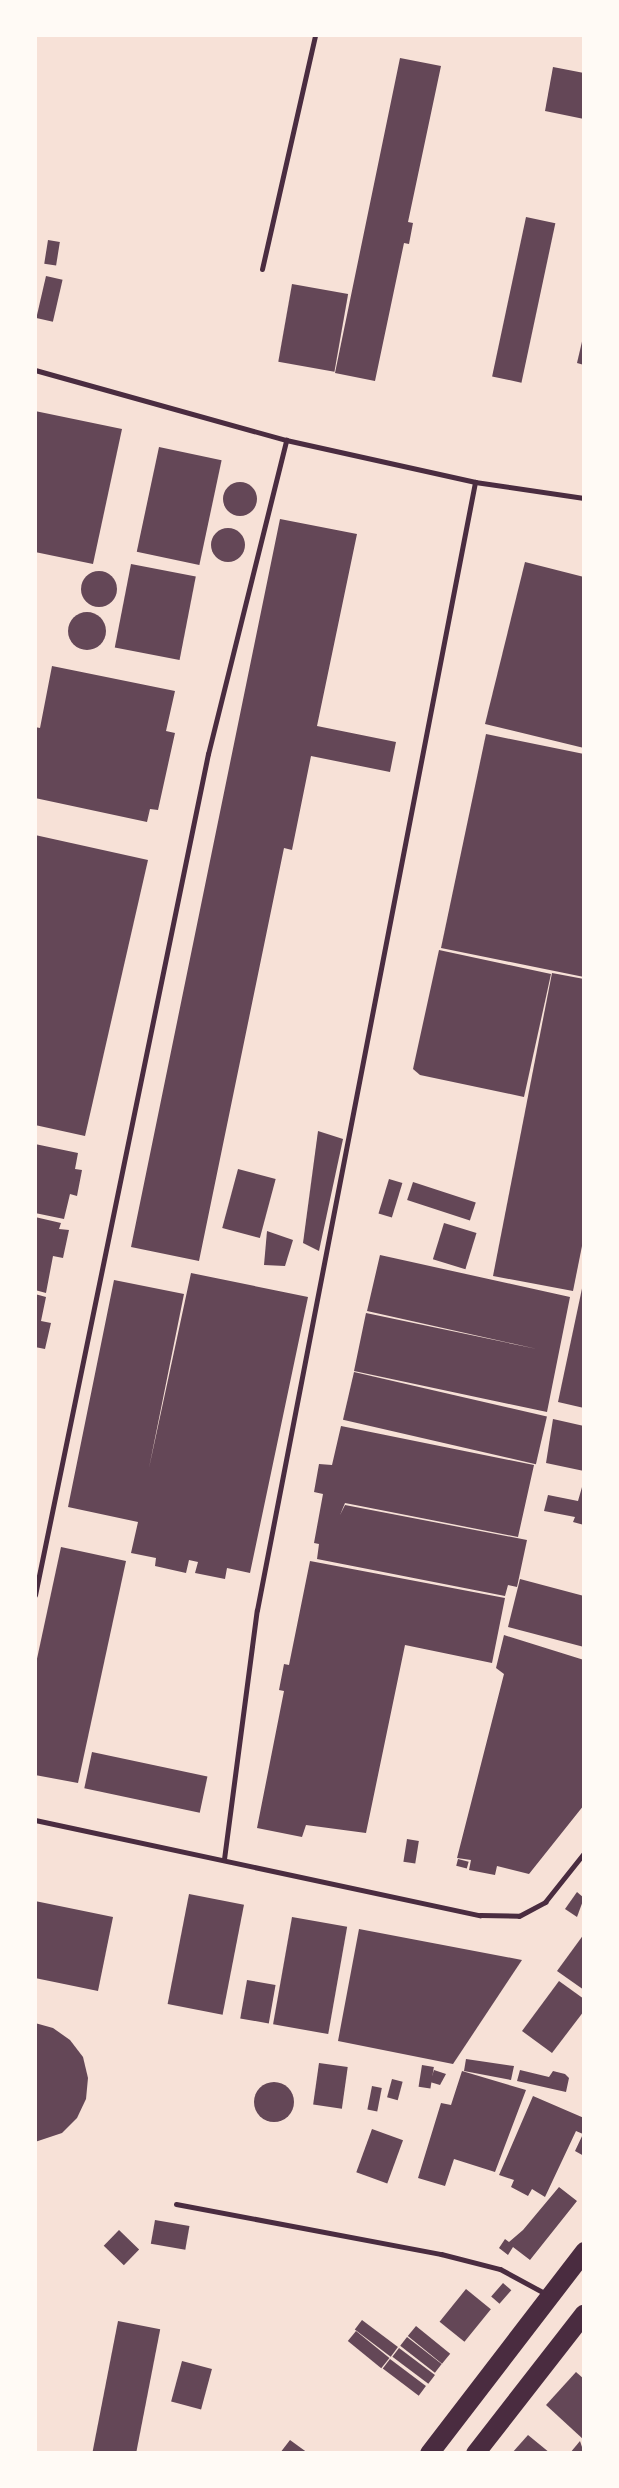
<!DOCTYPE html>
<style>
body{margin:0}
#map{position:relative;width:619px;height:2488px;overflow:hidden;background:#f7e1d7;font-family:Cabin,sans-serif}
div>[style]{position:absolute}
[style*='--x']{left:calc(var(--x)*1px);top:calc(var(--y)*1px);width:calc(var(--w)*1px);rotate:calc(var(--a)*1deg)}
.building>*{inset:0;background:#644757;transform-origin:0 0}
.round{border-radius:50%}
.service>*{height:5px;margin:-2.5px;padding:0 2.5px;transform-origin:2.5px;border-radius:2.5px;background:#4a2c40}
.trunk>*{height:19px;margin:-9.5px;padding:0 9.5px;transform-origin:9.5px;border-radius:9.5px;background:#4a2c40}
span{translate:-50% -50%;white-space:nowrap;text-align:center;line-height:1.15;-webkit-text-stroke:5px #fffaf5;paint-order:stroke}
.frame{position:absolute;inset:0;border:37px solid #fffaf5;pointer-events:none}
</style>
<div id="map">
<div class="building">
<i style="clip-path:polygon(400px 58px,441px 66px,408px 222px,413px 223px,409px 244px,404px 243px,375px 381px,335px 373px)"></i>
<i style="clip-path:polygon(553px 67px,584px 73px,584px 119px,545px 111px)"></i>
<i style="left:526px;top:217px;width:30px;height:163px;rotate:12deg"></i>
<i style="left:48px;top:240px;width:12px;height:24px;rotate:9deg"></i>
<i style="left:46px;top:276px;width:17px;height:43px;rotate:13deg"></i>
<i style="left:292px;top:284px;width:57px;height:79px;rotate:10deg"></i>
<i style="clip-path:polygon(584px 333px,584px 365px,577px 363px)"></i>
<i style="clip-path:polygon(35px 411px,122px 429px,93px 564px,35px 552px)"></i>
<i style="left:159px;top:447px;width:64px;height:107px;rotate:12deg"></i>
<i class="round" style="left:223px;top:482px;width:34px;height:34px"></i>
<i style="clip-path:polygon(280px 519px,357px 534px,317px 726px,396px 742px,390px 772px,311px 756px,292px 850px,284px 848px,199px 1261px,131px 1247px)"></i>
<i class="round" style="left:211px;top:528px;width:34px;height:34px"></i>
<i style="clip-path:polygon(525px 562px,584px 577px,584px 748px,485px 724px)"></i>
<i style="left:131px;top:564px;width:66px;height:85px;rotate:11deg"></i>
<i class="round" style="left:81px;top:571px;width:36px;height:36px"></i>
<i class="round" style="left:68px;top:612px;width:38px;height:38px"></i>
<i style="clip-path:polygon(52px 666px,175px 691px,166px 731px,175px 733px,158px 810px,150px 809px,147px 822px,35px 798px,35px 727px,40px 728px)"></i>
<i style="clip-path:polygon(486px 734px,584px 754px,584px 977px,441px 948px)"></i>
<i style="clip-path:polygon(35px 835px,148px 860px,85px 1136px,35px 1125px)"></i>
<i style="clip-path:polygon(439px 950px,551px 974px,524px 1097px,420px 1075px,413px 1069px)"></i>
<i style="clip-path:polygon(552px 973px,584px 979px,584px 1236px,573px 1291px,493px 1276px)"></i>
<i style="clip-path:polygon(318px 1131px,343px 1139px,319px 1251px,303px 1243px)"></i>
<i style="clip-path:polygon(35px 1144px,78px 1153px,75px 1169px,82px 1170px,77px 1196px,70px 1194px,64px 1219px,35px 1213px)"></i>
<i style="left:238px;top:1169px;width:39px;height:61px;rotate:15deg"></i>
<i style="left:389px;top:1179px;width:14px;height:36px;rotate:17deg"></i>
<i style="left:413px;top:1182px;width:66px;height:19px;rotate:18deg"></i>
<i style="clip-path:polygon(35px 1217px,61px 1223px,59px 1229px,69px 1230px,63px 1258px,53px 1256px,46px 1293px,35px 1290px)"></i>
<i style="left:444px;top:1223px;width:34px;height:38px;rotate:17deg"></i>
<i style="clip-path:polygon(267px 1231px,293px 1240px,285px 1266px,264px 1265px)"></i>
<i style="clip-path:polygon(380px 1255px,570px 1297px,547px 1412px,354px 1371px,366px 1313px,537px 1349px,367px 1311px)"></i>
<i style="clip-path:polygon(191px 1273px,308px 1297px,250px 1573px,227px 1568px,225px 1579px,195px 1573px,198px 1562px,189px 1560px,186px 1573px,155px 1566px,156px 1558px,131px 1553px,138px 1522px,68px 1507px,114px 1280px,184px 1294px,149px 1468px)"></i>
<i style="clip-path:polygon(584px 1279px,584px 1408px,558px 1402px)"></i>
<i style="clip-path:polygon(35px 1294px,46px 1297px,41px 1321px,51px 1323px,45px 1349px,35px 1347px)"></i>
<i style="left:354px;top:1372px;width:198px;height:49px;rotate:13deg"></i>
<i style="clip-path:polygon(553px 1419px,584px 1426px,584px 1471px,546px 1463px)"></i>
<i style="clip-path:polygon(341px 1426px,534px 1465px,518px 1537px,345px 1503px,340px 1515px,345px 1505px,527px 1540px,517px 1587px,508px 1585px,505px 1596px,317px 1559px,319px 1544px,314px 1543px,323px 1494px,314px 1492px,319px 1464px,332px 1465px)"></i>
<i style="clip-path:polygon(584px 1480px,584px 1525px,573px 1522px,575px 1517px,544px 1511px,548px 1495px,578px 1501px)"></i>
<i style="clip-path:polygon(61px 1547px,126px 1561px,78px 1783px,35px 1775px,35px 1668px)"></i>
<i style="clip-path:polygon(310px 1561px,505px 1598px,492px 1663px,405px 1645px,366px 1833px,306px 1825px,302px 1837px,257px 1828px,284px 1691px,279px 1690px,284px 1664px,289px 1665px)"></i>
<i style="clip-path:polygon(520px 1579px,584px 1596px,584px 1647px,508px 1627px)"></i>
<i style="clip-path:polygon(504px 1635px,584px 1660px,584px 1805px,529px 1874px,497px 1866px,495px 1875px,469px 1870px,471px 1860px,457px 1858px,504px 1674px,496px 1668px)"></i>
<i style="left:92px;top:1752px;width:118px;height:37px;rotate:12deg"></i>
<i style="left:407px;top:1839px;width:12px;height:23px;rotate:9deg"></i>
<i style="left:458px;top:1859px;width:11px;height:7px;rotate:15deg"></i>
<i style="clip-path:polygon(577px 1892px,584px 1898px,577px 1917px,565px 1909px)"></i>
<i style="left:189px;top:1894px;width:56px;height:112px;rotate:11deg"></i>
<i style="clip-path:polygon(35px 1901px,113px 1917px,98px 1991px,35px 1978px)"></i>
<i style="left:292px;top:1917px;width:56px;height:109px;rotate:10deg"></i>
<i style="clip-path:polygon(359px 1929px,522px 1960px,453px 2064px,338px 2041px)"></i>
<i style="clip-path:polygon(584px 1934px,584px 1990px,557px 1971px)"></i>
<i style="left:247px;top:1980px;width:29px;height:39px;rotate:10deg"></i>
<i style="clip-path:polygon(559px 1981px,584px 1999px,584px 2011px,552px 2053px,522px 2031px)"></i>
<i style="clip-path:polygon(35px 2023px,53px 2028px,70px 2040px,83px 2057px,88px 2078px,86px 2099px,77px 2118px,62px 2133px,35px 2142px)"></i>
<i style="clip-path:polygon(466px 2059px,514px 2066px,511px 2080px,464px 2071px)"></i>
<i style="left:319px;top:2063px;width:29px;height:42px;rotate:8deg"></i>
<i style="left:422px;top:2065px;width:12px;height:22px;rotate:9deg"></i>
<i style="clip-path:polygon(434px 2070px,446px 2074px,440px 2085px,430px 2082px)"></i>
<i style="clip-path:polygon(520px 2070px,549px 2077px,553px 2071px,565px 2074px,569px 2078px,566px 2092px,517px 2081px)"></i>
<i style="clip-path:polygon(462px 2071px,526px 2090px,495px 2172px,454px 2159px,445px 2186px,418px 2178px,441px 2103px,451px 2105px)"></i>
<i style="left:392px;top:2079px;width:11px;height:19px;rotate:15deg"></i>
<i class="round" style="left:254px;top:2082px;width:40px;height:40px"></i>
<i style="left:372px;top:2086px;width:10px;height:24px;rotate:11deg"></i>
<i style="clip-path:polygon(533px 2096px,584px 2118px,584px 2156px,575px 2151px,583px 2134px,576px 2131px,545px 2197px,532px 2189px,528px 2196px,511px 2187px,514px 2180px,499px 2175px)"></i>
<i style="left:372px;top:2129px;width:33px;height:46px;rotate:20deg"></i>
<i style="clip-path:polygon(559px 2187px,577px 2201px,530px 2260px,513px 2247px,508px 2255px,499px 2248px,505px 2239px,509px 2242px,523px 2230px)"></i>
<i style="left:155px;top:2220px;width:35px;height:24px;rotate:10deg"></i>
<i style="left:119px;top:2230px;width:28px;height:22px;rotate:44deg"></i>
<i style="left:503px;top:2283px;width:11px;height:18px;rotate:41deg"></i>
<i style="left:466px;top:2289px;width:32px;height:42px;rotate:39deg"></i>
<i style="left:362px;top:2320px;width:45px;height:12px;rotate:37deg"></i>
<i style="left:118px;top:2321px;width:43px;height:135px;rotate:11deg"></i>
<i style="left:416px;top:2326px;width:44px;height:13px;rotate:39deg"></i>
<i style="left:356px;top:2331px;width:43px;height:13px;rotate:39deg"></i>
<i style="left:407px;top:2337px;width:44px;height:11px;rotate:38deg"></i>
<i style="left:399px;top:2348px;width:45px;height:11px;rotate:37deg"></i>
<i style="left:390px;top:2359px;width:45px;height:12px;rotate:37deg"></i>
<i style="left:182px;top:2361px;width:31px;height:42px;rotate:15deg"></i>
<i style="clip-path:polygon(576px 2372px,584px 2379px,584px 2440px,546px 2405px)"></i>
<i style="clip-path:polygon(528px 2435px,550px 2453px,512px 2453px)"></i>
<i style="clip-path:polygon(290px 2440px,301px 2448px,308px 2453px,280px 2453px)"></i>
<i style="clip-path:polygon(580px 2441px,584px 2453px,570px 2453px)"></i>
</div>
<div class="service">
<i style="--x:262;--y:269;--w:240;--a:-77.2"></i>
<i style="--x:35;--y:370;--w:261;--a:15.6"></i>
<i style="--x:286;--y:440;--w:194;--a:12.5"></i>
<i style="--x:475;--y:482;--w:110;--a:8.4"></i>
<i style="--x:35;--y:1595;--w:859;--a:-78.38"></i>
<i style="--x:208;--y:754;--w:324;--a:-76"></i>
<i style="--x:35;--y:1820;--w:455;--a:12.1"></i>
<i style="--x:480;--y:1915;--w:39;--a:1"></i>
<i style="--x:519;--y:1916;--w:30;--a:-28"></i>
<i style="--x:545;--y:1902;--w:63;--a:-51.5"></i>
<i style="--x:224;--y:1859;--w:251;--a:-82.5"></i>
<i style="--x:257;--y:1610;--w:1149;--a:-79.06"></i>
<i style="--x:176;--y:2204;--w:270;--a:10.7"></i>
<i style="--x:441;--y:2254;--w:61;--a:14.3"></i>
<i style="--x:500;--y:2269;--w:52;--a:28.5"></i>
</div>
<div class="trunk">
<i style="--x:429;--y:2453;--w:255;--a:-52.5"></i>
<i style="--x:475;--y:2453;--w:177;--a:-52.1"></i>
</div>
<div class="frame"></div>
</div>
